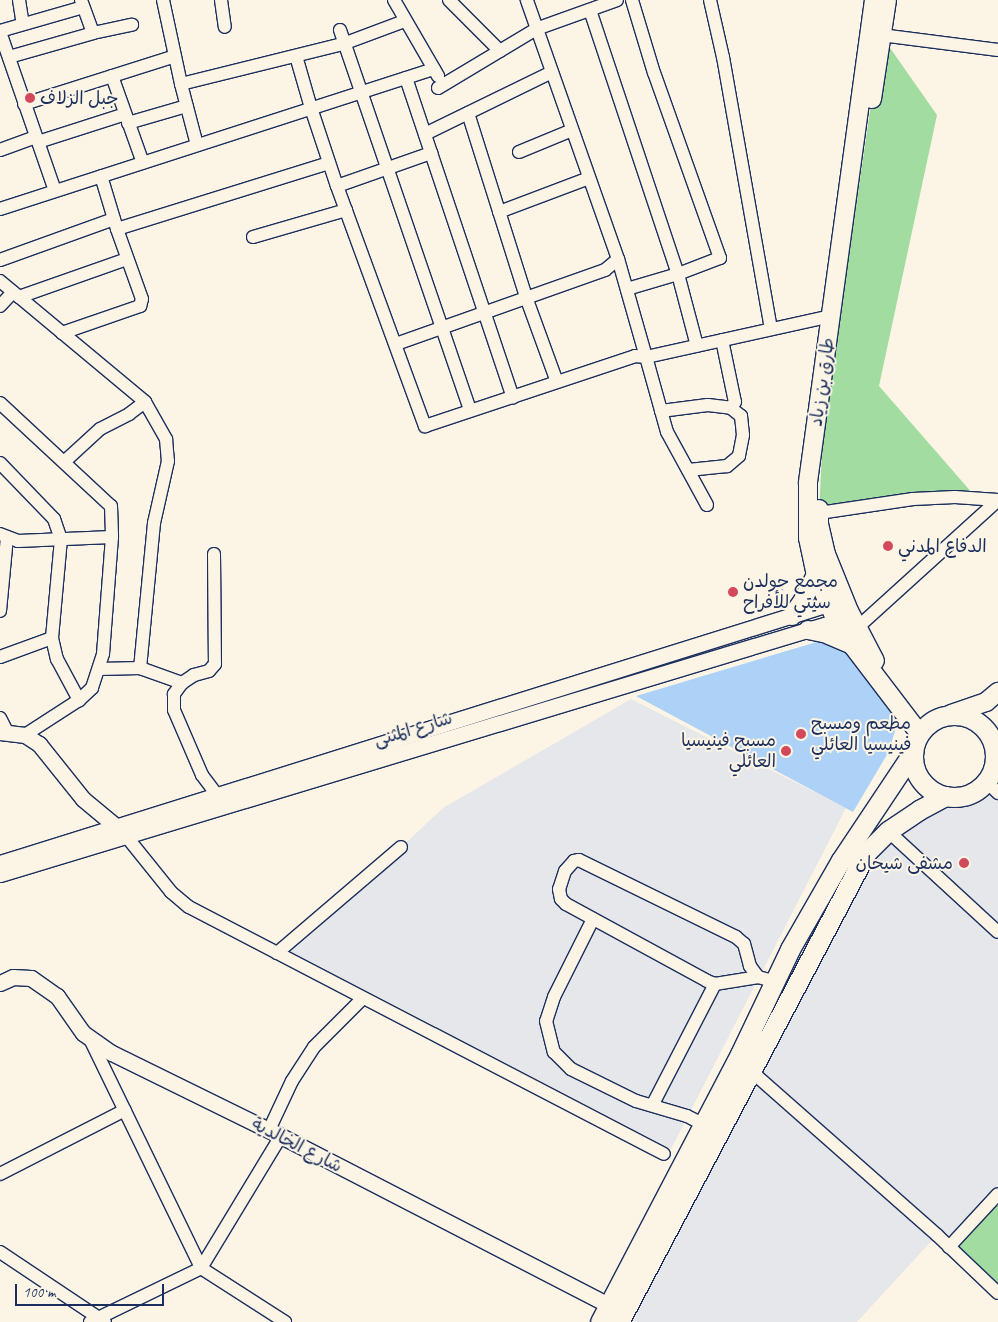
<!DOCTYPE html>
<meta charset="utf-8">
<style>
body{margin:0}
#map{position:relative;width:998px;height:1322px;overflow:hidden;background:#fcf5e5;font-family:Caveat,"Playpen Sans Arabic",sans-serif}
div>[style]{position:absolute}
[style*='--x']{left:calc(var(--x)*1px);top:calc(var(--y)*1px);width:calc(var(--w)*1px);rotate:calc(var(--a)*1deg)}
.built>*{inset:0;background:#e6e7ea}
.green>*{inset:0;background:#a3dca1}
.water>*{inset:0;background:#aed2f7}
.roads{filter:drop-shadow(1px 0 #1b2f5e) drop-shadow(-1px 0 #1b2f5e) drop-shadow(0 1px #1b2f5e) drop-shadow(0 -1px #1b2f5e)}
.minor>*{height:12px;margin:-6px;padding:0 6px;transform-origin:6px;border-radius:6px;background:#fcf5e5}
.tertiary>*{height:15px;margin:-7.5px;padding:0 7.5px;transform-origin:7.5px;border-radius:7.5px;background:#fcf5e5}
.secondary>*{height:18px;margin:-9px;padding:0 9px;transform-origin:9px;border-radius:9px;background:#fcf5e5}
.primary>*{height:19px;margin:-9.5px;padding:0 9.5px;transform-origin:9.5px;border-radius:9.5px;background:#fcf5e5}
.primary>.ring{margin:-9.5px;padding:0;box-sizing:content-box;background:none;border:19px solid #fcf5e5;border-radius:50%}
.dots>*{width:14px;height:14px;translate:-50% -50%;box-sizing:border-box;border:2px solid #fcf5e5;border-radius:50%}
span{translate:-50% -50%;white-space:nowrap;text-align:center;line-height:1.15;-webkit-text-stroke:4px #fcf5e5;paint-order:stroke}
.poi-label{font-size:18px;color:#1b2f5e}
.left{translate:0 -50%;text-align:left}
.right{translate:-100% -50%;text-align:right}
.street-label{font-size:18px;color:#1b2f5e}
.scale{position:absolute;left:15px;top:1284px;width:149px;height:22px;box-sizing:border-box;border:2px solid #1b2f5e;border-top:0;padding-left:6px;font-size:15px;line-height:18px;white-space:nowrap;color:#1b2f5e;-webkit-text-stroke:4px #fcf5e5;paint-order:stroke}
</style>
<div id="map">
<div class="built">
<i style="clip-path:polygon(631px 699px,846px 808px,671px 1149px,290px 951px,443px 808px)"></i>
<i style="clip-path:polygon(987px 782px,998px 793px,998px 1194px,949px 1247px,936px 1236px,857px 1322px,633px 1322px,751px 1071px,866px 853px,945px 796px,959px 797px,971px 794px)"></i>
</div>
<div class="green">
<i style="clip-path:polygon(881px 35px,937px 115px,879px 386px,980px 502px,819px 513px,822px 451px,830px 386px)"></i>
<i style="clip-path:polygon(998px 1194px,998px 1293px,949px 1247px)"></i>
</div>
<div class="water">
<i style="clip-path:polygon(820px 641px,851px 650px,900px 716px,888px 753px,853px 812px,636px 696px)"></i>
</div>
<div class="roads">
<div class="minor">
<i style="--x:19;--y:0;--w:24;--a:81"></i>
<i style="--x:81;--y:0;--w:35;--a:70"></i>
<i style="--x:163;--y:0;--w:86;--a:77.9"></i>
<i style="--x:181;--y:84;--w:63;--a:75.3"></i>
<i style="--x:221;--y:0;--w:27;--a:82"></i>
<i style="--x:394;--y:0;--w:88;--a:59.9"></i>
<i style="--x:449;--y:0;--w:72;--a:45"></i>
<i style="--x:710;--y:0;--w:58;--a:77.2"></i>
<i style="--x:723;--y:57;--w:276;--a:80"></i>
<i style="--x:590;--y:10;--w:278;--a:71.6"></i>
<i style="--x:678;--y:274;--w:74;--a:75.2"></i>
<i style="--x:340;--y:30;--w:402;--a:71.1"></i>
<i style="--x:0;--y:31;--w:86;--a:-16.1"></i>
<i style="--x:0;--y:32;--w:168;--a:70.9"></i>
<i style="--x:881;--y:35;--w:118;--a:7.3"></i>
<i style="--x:296;--y:56;--w:54;--a:73.9"></i>
<i style="--x:311;--y:108;--w:82;--a:71.6"></i>
<i style="--x:337;--y:186;--w:256;--a:69.9"></i>
<i style="--x:425;--y:426;--w:221;--a:-18.4"></i>
<i style="--x:635;--y:356;--w:11;--a:5"></i>
<i style="--x:646;--y:357;--w:102;--a:-105.9"></i>
<i style="--x:9;--y:57;--w:87;--a:-15.9"></i>
<i style="--x:93;--y:33;--w:40;--a:-12"></i>
<i style="--x:112;--y:76;--w:92;--a:70.4"></i>
<i style="--x:406;--y:78;--w:337;--a:71.5"></i>
<i style="--x:181;--y:84;--w:167;--a:-13.9"></i>
<i style="--x:343;--y:44;--w:66;--a:-20.4"></i>
<i style="--x:438;--y:88;--w:114;--a:-31"></i>
<i style="--x:536;--y:29;--w:86;--a:-19.7"></i>
<i style="--x:24;--y:104;--w:158;--a:-17.6"></i>
<i style="--x:468;--y:113;--w:193;--a:72.5"></i>
<i style="--x:526;--y:297;--w:90;--a:70"></i>
<i style="--x:128;--y:123;--w:61;--a:-16.1"></i>
<i style="--x:425;--y:134;--w:141;--a:-26"></i>
<i style="--x:38;--y:142;--w:91;--a:-17.8"></i>
<i style="--x:0;--y:150;--w:38;--a:-20"></i>
<i style="--x:519;--y:152;--w:57;--a:-22.5"></i>
<i style="--x:337;--y:186;--w:100;--a:-19.3"></i>
<i style="--x:0;--y:209;--w:456;--a:-17.9"></i>
<i style="--x:499;--y:212;--w:96;--a:-20.7"></i>
<i style="--x:117;--y:229;--w:222;--a:-17.3"></i>
<i style="--x:253;--y:237;--w:97;--a:-16.2"></i>
<i style="--x:0;--y:260;--w:121;--a:-19.8"></i>
<i style="--x:0;--y:281;--w:189;--a:39.8"></i>
<i style="--x:145;--y:402;--w:43;--a:60.4"></i>
<i style="--x:166;--y:439;--w:22;--a:85"></i>
<i style="--x:168;--y:461;--w:64;--a:102.7"></i>
<i style="--x:154;--y:523;--w:146;--a:95.5"></i>
<i style="--x:627;--y:289;--w:53;--a:-16.4"></i>
<i style="--x:678;--y:274;--w:45;--a:-20.9"></i>
<i style="--x:720;--y:258;--w:196;--a:-109.6"></i>
<i style="--x:654;--y:73;--w:76;--a:-106.8"></i>
<i style="--x:19;--y:297;--w:114;--a:-19.4"></i>
<i style="--x:0;--y:306;--w:19;--a:-47"></i>
<i style="--x:62;--y:333;--w:83;--a:-19.1"></i>
<i style="--x:140;--y:306;--w:7;--a:-74"></i>
<i style="--x:142;--y:299;--w:74;--a:-109.7"></i>
<i style="--x:117;--y:229;--w:55;--a:-106.8"></i>
<i style="--x:722;--y:340;--w:63;--a:78.2"></i>
<i style="--x:735;--y:402;--w:7;--a:124"></i>
<i style="--x:396;--y:344;--w:222;--a:-19.5"></i>
<i style="--x:605;--y:270;--w:17;--a:-40"></i>
<i style="--x:618;--y:259;--w:275;--a:-109.4"></i>
<i style="--x:0;--y:403;--w:151;--a:42.9"></i>
<i style="--x:111;--y:506;--w:31;--a:88"></i>
<i style="--x:112;--y:537;--w:117;--a:94.4"></i>
<i style="--x:103;--y:654;--w:36;--a:108"></i>
<i style="--x:92;--y:688;--w:18;--a:137"></i>
<i style="--x:79;--y:700;--w:64;--a:147.1"></i>
<i style="--x:661;--y:411;--w:47;--a:-7.3"></i>
<i style="--x:708;--y:405;--w:23;--a:7"></i>
<i style="--x:731;--y:408;--w:13;--a:39"></i>
<i style="--x:741;--y:416;--w:19;--a:84"></i>
<i style="--x:743;--y:435;--w:21;--a:101"></i>
<i style="--x:739;--y:456;--w:16;--a:140"></i>
<i style="--x:727;--y:466;--w:39;--a:174"></i>
<i style="--x:64;--y:462;--w:49;--a:-42.5"></i>
<i style="--x:100;--y:429;--w:33;--a:-27"></i>
<i style="--x:129;--y:414;--w:20;--a:-37"></i>
<i style="--x:0;--y:463;--w:78;--a:46"></i>
<i style="--x:54;--y:519;--w:21;--a:71"></i>
<i style="--x:61;--y:539;--w:99;--a:95.2"></i>
<i style="--x:52;--y:638;--w:22;--a:77"></i>
<i style="--x:57;--y:659;--w:47;--a:61.8"></i>
<i style="--x:707;--y:505;--w:83;--a:-118.7"></i>
<i style="--x:667;--y:432;--w:78;--a:-105.6"></i>
<i style="--x:646;--y:357;--w:189;--a:-12.5"></i>
<i style="--x:819;--y:513;--w:95;--a:-8.5"></i>
<i style="--x:913;--y:499;--w:42;--a:-2.7"></i>
<i style="--x:955;--y:497;--w:43;--a:4"></i>
<i style="--x:0;--y:534;--w:19;--a:21"></i>
<i style="--x:18;--y:541;--w:94;--a:-2.4"></i>
<i style="--x:214;--y:554;--w:110;--a:89.5"></i>
<i style="--x:215;--y:664;--w:9;--a:131"></i>
<i style="--x:209;--y:671;--w:16;--a:165"></i>
<i style="--x:194;--y:675;--w:14;--a:146"></i>
<i style="--x:182;--y:683;--w:14;--a:126"></i>
<i style="--x:174;--y:694;--w:16;--a:90"></i>
<i style="--x:174;--y:710;--w:71;--a:66.7"></i>
<i style="--x:202;--y:775;--w:26;--a:53"></i>
<i style="--x:0;--y:611;--w:74;--a:-84.6"></i>
<i style="--x:858;--y:627;--w:188;--a:-42.2"></i>
<i style="--x:0;--y:657;--w:55;--a:-20.1"></i>
<i style="--x:99;--y:669;--w:41;--a:-1.4"></i>
<i style="--x:140;--y:668;--w:45;--a:19.7"></i>
<i style="--x:0;--y:718;--w:16;--a:63"></i>
<i style="--x:987;--y:782;--w:16;--a:45"></i>
<i style="--x:888;--y:831;--w:149;--a:42.6"></i>
<i style="--x:126;--y:836;--w:72;--a:51.2"></i>
<i style="--x:171;--y:892;--w:23;--a:40"></i>
<i style="--x:189;--y:907;--w:535;--a:27.47"></i>
<i style="--x:593;--y:919;--w:87;--a:116.6"></i>
<i style="--x:554;--y:997;--w:25;--a:108"></i>
<i style="--x:546;--y:1021;--w:32;--a:76"></i>
<i style="--x:554;--y:1052;--w:24;--a:45"></i>
<i style="--x:571;--y:1069;--w:72;--a:26.2"></i>
<i style="--x:636;--y:1101;--w:53;--a:16.4"></i>
<i style="--x:687;--y:1116;--w:18;--a:27"></i>
<i style="--x:277;--y:953;--w:163;--a:-40.5"></i>
<i style="--x:758;--y:977;--w:14;--a:-126"></i>
<i style="--x:750;--y:966;--w:23;--a:-105"></i>
<i style="--x:744;--y:944;--w:11;--a:-139"></i>
<i style="--x:736;--y:937;--w:175;--a:-153.9"></i>
<i style="--x:579;--y:860;--w:5;--a:169"></i>
<i style="--x:574;--y:861;--w:13;--a:132"></i>
<i style="--x:565;--y:871;--w:19;--a:108"></i>
<i style="--x:559;--y:889;--w:10;--a:79"></i>
<i style="--x:561;--y:899;--w:7;--a:45"></i>
<i style="--x:566;--y:904;--w:161;--a:28.6"></i>
<i style="--x:707;--y:981;--w:9;--a:21"></i>
<i style="--x:715;--y:984;--w:44;--a:-9.2"></i>
<i style="--x:758;--y:977;--w:16;--a:15"></i>
<i style="--x:90;--y:1039;--w:254;--a:64.1"></i>
<i style="--x:201;--y:1268;--w:100;--a:32.7"></i>
<i style="--x:751;--y:1071;--w:248;--a:41.4"></i>
<i style="--x:937;--y:1235;--w:84;--a:43.6"></i>
<i style="--x:653;--y:1104;--w:135;--a:-62.7"></i>
<i style="--x:269;--y:1130;--w:54;--a:-64.9"></i>
<i style="--x:292;--y:1081;--w:40;--a:-57.1"></i>
<i style="--x:314;--y:1047;--w:69;--a:-45"></i>
<i style="--x:0;--y:1174;--w:140;--a:-27.1"></i>
<i style="--x:949;--y:1247;--w:72;--a:-47.2"></i>
<i style="--x:0;--y:1252;--w:126;--a:33.7"></i>
<i style="--x:90;--y:1322;--w:123;--a:-25.9"></i>
<i style="--x:201;--y:1268;--w:154;--a:-58.8"></i>
</div>
<div class="tertiary">
<i style="--x:0;--y:732;--w:25;--a:7"></i>
<i style="--x:25;--y:735;--w:17;--a:33"></i>
<i style="--x:39;--y:744;--w:70;--a:51.3"></i>
<i style="--x:83;--y:799;--w:53;--a:39.7"></i>
<i style="--x:0;--y:863;--w:868;--a:-17.37"></i>
<i style="--x:0;--y:874;--w:874;--a:-16.82"></i>
<i style="--x:0;--y:983;--w:14;--a:-25"></i>
<i style="--x:13;--y:977;--w:18;--a:3"></i>
<i style="--x:31;--y:978;--w:32;--a:35"></i>
<i style="--x:57;--y:996;--w:45;--a:54.9"></i>
<i style="--x:83;--y:1033;--w:35;--a:35"></i>
<i style="--x:112;--y:1053;--w:188;--a:26.2"></i>
<i style="--x:281;--y:1136;--w:369;--a:27.3"></i>
</div>
<div class="secondary">
<i style="--x:874;--y:0;--w:488;--a:97.8"></i>
<i style="--x:808;--y:484;--w:54;--a:90"></i>
<i style="--x:808;--y:538;--w:38;--a:78"></i>
<i style="--x:816;--y:575;--w:45;--a:66.3"></i>
<i style="--x:834;--y:616;--w:34;--a:58"></i>
<i style="--x:852;--y:645;--w:111;--a:52.7"></i>
<i style="--x:872;--y:99;--w:100;--a:-81.4"></i>
<i style="--x:819;--y:509;--w:15;--a:90"></i>
<i style="--x:819;--y:524;--w:31;--a:77"></i>
<i style="--x:826;--y:554;--w:61;--a:68"></i>
<i style="--x:849;--y:611;--w:56;--a:62.5"></i>
<i style="--x:792;--y:616;--w:19;--a:-55"></i>
<i style="--x:803;--y:600;--w:28;--a:-63"></i>
<i style="--x:808;--y:630;--w:16;--a:11"></i>
<i style="--x:824;--y:633;--w:30;--a:23"></i>
<i style="--x:951;--y:714;--w:37;--a:-19"></i>
<i style="--x:986;--y:702;--w:16;--a:-40"></i>
<i style="--x:995;--y:747;--w:5;--a:-53"></i>
</div>
<div class="primary">
<i class="ring" style="left:913px;top:715px;width:63px;height:63px"></i>
<i style="--x:600;--y:1322;--w:302;--a:-62.4"></i>
<i style="--x:740;--y:1054;--w:116;--a:-64.5"></i>
<i style="--x:790;--y:949;--w:103;--a:-60.2"></i>
<i style="--x:841;--y:860;--w:130;--a:-56.3"></i>
<i style="--x:619;--y:1322;--w:530;--a:-62.23"></i>
<i style="--x:866;--y:853;--w:31;--a:-45"></i>
<i style="--x:888;--y:831;--w:37;--a:-34"></i>
<i style="--x:919;--y:810;--w:30;--a:-28"></i>
</div>
</div>
<div class="dots">
<i style="left:30px;top:98px;background:#d1495b"></i>
<i style="left:888px;top:546px;background:#d1495b"></i>
<i style="left:733px;top:592px;background:#d1495b"></i>
<i style="left:801px;top:734px;background:#d1495b"></i>
<i style="left:786px;top:751px;background:#d1495b"></i>
<i style="left:964px;top:863px;background:#d1495b"></i>
</div>
<div class="poi-label">
<span class="left" style="left:40px;top:98px">جبل الزلاف</span>
<span class="left" style="left:898px;top:546px">الدفاع المدني</span>
<span class="left" style="left:743px;top:592px">مجمع جولدن<br>سيتي للأفراح</span>
<span class="left" style="left:811px;top:734px">مطعم ومسبح<br>فينيسيا العائلي</span>
<span class="right" style="left:776px;top:751px">مسبح فينيسيا<br>العائلي</span>
<span class="right" style="left:953px;top:863px">مشفى شيحان</span>
</div>
<div class="street-label">
<span style="left:822px;top:382px;rotate:-82deg">طارق بن زياد</span>
<span style="left:413px;top:729px;rotate:-17deg">شارع المثنى</span>
<span style="left:297px;top:1145px;rotate:27deg">شارع الخالدية</span>
</div>
<div class="scale">100 m</div>
</div>
